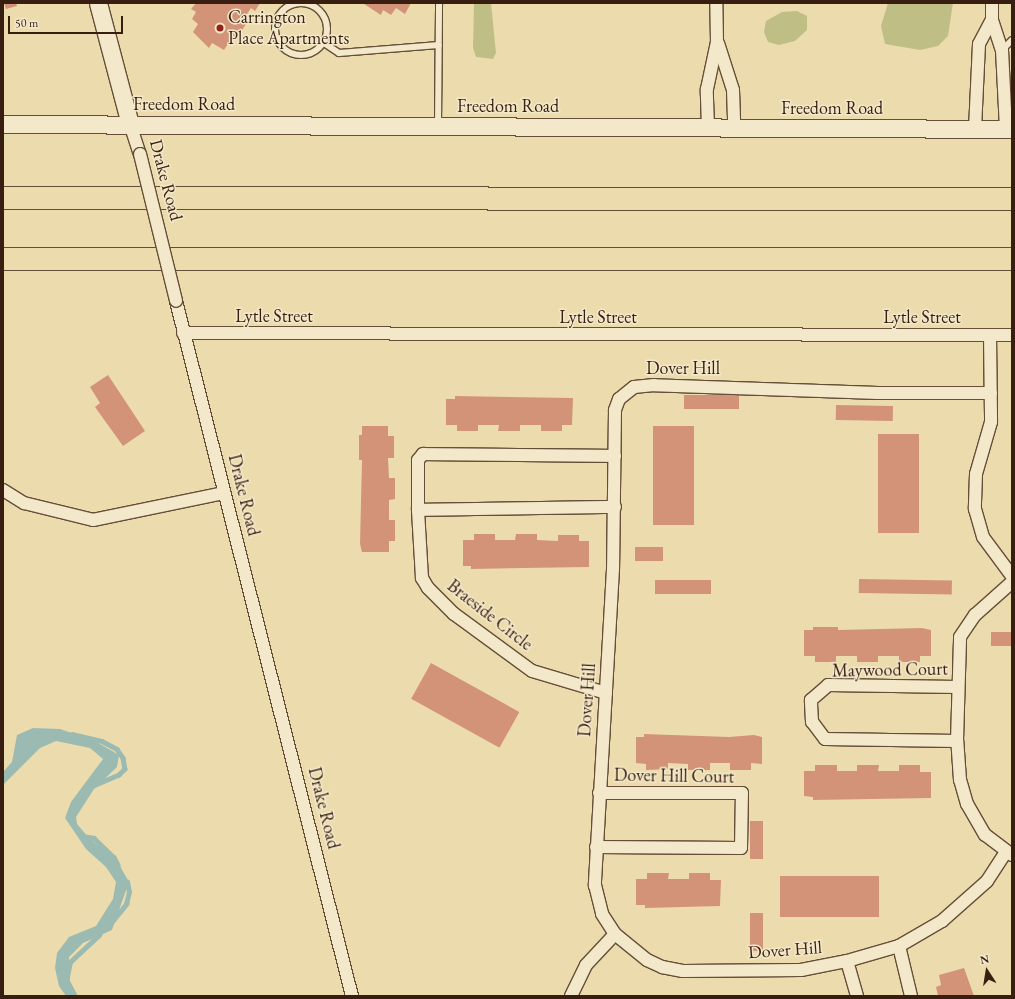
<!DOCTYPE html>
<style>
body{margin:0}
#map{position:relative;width:1015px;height:999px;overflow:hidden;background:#ecdcad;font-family:"EB Garamond",serif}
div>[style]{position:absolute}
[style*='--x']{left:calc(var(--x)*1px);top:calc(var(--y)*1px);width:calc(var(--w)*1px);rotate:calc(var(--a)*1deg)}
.green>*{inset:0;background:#bfbe85}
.water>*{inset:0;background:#9bbab2}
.stream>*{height:4.5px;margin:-2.25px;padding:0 2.25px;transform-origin:2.25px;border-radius:2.25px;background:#9bbab2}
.building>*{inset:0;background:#d39379;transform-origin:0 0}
.roads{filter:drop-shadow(1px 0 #654e38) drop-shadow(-1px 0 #654e38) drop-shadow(0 1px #654e38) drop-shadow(0 -1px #654e38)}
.lane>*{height:6px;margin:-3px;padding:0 3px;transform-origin:3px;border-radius:3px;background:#f3e8ca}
.lane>.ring{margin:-3px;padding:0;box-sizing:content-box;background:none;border:6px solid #f3e8ca;border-radius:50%}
.street>*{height:12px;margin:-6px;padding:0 6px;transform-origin:6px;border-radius:6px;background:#f3e8ca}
.secondary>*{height:17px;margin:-8.5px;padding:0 8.5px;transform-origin:8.5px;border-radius:8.5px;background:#f3e8ca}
.highway>*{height:22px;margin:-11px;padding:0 11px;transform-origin:11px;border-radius:11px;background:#ecdcad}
.bridges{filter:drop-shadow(1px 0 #654e38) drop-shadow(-1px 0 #654e38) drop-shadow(0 1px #654e38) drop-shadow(0 -1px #654e38)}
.street-bridge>*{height:12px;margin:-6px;padding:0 6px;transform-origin:6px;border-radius:6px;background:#f3e8ca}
.dots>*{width:11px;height:11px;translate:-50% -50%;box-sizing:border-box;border:2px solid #f3e8ca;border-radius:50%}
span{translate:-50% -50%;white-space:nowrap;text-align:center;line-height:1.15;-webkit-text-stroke:3px #f3e8ca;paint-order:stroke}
.poi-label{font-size:18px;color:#381e11}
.left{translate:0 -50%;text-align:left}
.street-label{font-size:18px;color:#381e11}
.frame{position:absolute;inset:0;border:4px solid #381e11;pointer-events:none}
.north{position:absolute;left:967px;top:951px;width:40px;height:40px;-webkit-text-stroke:3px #f3e8ca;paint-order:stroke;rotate:348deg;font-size:11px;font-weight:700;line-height:16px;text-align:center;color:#381e11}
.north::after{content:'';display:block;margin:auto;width:14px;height:18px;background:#381e11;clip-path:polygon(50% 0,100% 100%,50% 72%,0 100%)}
.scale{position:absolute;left:8px;top:16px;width:115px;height:18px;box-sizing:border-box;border:2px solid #381e11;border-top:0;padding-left:5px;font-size:12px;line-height:14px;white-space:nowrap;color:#381e11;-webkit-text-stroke:3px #f3e8ca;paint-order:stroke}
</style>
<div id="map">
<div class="green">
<i style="clip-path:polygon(474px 3px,491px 3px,496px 53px,493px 59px,476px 57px,473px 48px)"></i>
<i style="clip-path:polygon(888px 3px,953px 3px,948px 36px,938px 46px,920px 50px,885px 44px,881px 26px)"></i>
<i style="clip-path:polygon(797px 11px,807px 16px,807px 30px,795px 41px,779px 45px,768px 42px,764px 32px,766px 21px,782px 12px)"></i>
</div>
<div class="water">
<i style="clip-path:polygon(33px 728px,60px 729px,95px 741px,119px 755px,117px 767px,94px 789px,76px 817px,77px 824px,89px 838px,117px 861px,129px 882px,112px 930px,83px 943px,69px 957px,70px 981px,78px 996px,66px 996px,59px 986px,55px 968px,57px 953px,69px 937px,96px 926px,113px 899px,116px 882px,106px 867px,86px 849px,65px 818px,71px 802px,103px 759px,90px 748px,56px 741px,40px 748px,3px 785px,3px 772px,12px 762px,17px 735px)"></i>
</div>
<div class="stream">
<i style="--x:72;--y:734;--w:31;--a:13"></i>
<i style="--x:102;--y:741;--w:17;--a:28"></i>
<i style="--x:117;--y:749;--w:11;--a:56"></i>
<i style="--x:123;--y:758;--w:11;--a:80"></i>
<i style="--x:125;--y:769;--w:8;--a:135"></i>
<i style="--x:119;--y:775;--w:26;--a:157"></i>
<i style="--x:82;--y:836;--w:12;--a:9"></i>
<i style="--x:94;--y:838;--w:28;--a:44"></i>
<i style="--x:114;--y:857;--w:9;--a:63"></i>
<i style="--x:110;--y:924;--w:26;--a:-51"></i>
<i style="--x:126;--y:904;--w:12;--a:-76"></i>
<i style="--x:129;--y:892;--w:10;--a:-101"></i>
<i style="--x:67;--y:977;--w:15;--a:-79"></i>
<i style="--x:70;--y:962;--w:40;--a:-43"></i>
</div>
<div class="building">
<i style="clip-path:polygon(4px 3px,16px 3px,17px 6px,6px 9px)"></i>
<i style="clip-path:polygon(196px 3px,260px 3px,255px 11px,251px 8px,243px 20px,247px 22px,237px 39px,233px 36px,224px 50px,212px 43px,209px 48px,193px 32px,198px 24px,192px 19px,196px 12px,191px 9px)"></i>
<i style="clip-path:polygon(411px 3px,405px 14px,396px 8px,391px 15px,383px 10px,381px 15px,364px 4px)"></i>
<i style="clip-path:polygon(108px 375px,145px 431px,123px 446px,95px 407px,100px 403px,90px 387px)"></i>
<i style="left:684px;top:395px;width:55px;height:14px"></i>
<i style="clip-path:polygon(455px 396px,573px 398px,572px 425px,562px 425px,562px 431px,541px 431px,541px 425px,520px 425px,520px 431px,498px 431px,499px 425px,478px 425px,478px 431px,457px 431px,457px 425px,446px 425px,446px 399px,455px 399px)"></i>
<i style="left:836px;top:405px;width:57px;height:15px;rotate:1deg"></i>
<i style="clip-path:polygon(362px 426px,388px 426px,388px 436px,394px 436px,394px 458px,388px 458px,389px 478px,395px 478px,395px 499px,389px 500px,389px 520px,395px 520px,395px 541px,389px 541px,389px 552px,362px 552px,360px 544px,362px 460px,359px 460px,359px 435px,362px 435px)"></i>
<i style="left:653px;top:426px;width:41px;height:99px"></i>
<i style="left:878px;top:434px;width:41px;height:99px"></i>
<i style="clip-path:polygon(474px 534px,495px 534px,495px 540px,515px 540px,516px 534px,537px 534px,537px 540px,558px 541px,558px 535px,579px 535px,579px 541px,589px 541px,589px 567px,471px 569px,471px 566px,463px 566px,463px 540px,474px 540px)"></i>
<i style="left:635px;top:547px;width:28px;height:14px"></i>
<i style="left:859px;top:579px;width:93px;height:14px;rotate:1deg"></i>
<i style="left:655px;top:580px;width:56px;height:14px"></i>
<i style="clip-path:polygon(813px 627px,838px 627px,838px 630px,922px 628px,931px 630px,931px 656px,920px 656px,920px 662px,899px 662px,899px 656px,878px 656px,878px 662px,857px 662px,857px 656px,836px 656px,836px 662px,815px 662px,815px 656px,804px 656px,804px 630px,813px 630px)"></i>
<i style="left:991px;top:632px;width:21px;height:14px"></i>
<i style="left:431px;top:663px;width:101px;height:41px;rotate:29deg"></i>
<i style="clip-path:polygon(644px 734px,729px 737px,754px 735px,762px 737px,762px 764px,751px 763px,751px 770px,730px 770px,730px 763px,710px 763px,710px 770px,688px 770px,688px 764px,668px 763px,668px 769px,646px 770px,646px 764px,636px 763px,636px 737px,644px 737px)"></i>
<i style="clip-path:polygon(815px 765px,837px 765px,837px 771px,857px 771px,857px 765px,879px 765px,878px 771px,899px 771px,899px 765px,920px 765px,920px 772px,931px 772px,931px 798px,813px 800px,813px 797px,804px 796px,804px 771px,815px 771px)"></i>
<i style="left:750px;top:821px;width:13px;height:38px"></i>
<i style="clip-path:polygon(647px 873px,669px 873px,668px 879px,689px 879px,689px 873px,710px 873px,710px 880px,721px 880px,720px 906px,645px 908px,645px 905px,636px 905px,636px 879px,647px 879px)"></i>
<i style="left:780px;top:876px;width:99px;height:41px"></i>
<i style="left:750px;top:913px;width:13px;height:38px"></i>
<i style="clip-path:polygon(964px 968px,974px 996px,938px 996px,936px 987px,941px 985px,939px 975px)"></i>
</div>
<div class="roads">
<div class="lane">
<i class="ring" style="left:275px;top:3px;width:46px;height:46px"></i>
<i style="--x:324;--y:43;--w:18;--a:34"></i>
<i style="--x:339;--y:53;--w:100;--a:-4.6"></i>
<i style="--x:1002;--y:50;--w:14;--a:-45"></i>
<i style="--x:438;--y:124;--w:121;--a:-89.5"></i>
</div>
<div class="street">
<i style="--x:992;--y:3;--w:17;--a:90"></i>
<i style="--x:992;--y:20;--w:32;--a:72"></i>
<i style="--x:1002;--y:50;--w:79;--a:87.1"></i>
<i style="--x:718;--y:43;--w:49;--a:72.3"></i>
<i style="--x:733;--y:90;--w:37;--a:88"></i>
<i style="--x:130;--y:124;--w:32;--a:72"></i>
<i style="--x:708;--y:127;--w:38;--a:-92"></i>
<i style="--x:707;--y:89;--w:48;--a:-78"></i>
<i style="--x:717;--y:42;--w:39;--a:-91"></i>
<i style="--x:975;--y:129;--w:85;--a:-87.3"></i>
<i style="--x:979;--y:44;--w:27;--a:-62"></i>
<i style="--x:176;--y:301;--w:717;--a:75.79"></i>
<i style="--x:183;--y:333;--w:829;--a:0.14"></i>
<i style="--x:990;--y:335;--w:87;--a:89.3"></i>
<i style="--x:991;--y:422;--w:54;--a:106.1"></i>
<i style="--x:976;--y:474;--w:35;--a:92"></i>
<i style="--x:975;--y:509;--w:29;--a:74"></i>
<i style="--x:983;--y:537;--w:49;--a:53.4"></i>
<i style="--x:991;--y:393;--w:113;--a:180"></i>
<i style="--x:878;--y:393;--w:224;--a:-178"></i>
<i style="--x:654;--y:385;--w:20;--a:174"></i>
<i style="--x:634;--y:387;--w:19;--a:141"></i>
<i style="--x:619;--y:399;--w:12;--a:110"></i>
<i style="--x:615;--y:410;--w:159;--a:90.7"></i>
<i style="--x:613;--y:569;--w:317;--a:93.3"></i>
<i style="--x:595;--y:885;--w:30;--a:76"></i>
<i style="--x:602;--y:914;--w:24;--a:57"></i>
<i style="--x:615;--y:934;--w:41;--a:39.1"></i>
<i style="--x:647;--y:960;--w:17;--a:25"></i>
<i style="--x:662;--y:967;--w:21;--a:11"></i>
<i style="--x:683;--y:971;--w:118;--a:-0.5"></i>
<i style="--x:801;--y:970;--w:47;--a:-11.1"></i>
<i style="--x:847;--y:961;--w:54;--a:-16.1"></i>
<i style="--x:899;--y:946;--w:50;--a:-30.2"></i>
<i style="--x:942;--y:921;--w:60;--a:-41.6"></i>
<i style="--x:987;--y:881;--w:35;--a:-57"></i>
<i style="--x:3;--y:490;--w:25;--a:32"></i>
<i style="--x:24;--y:503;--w:71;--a:13.8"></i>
<i style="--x:93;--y:520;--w:133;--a:-11.7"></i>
<i style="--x:418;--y:510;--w:50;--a:-90"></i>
<i style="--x:418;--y:460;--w:8;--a:-50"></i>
<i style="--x:423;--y:454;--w:192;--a:0.6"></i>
<i style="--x:606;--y:693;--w:77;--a:-163.4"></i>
<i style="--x:532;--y:671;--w:97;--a:-143.8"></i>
<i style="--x:454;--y:614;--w:37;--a:-135"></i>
<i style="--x:428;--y:588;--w:12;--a:-121"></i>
<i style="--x:422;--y:578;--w:68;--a:-93.4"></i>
<i style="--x:418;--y:510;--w:197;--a:-0.9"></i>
<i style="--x:957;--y:741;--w:132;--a:-179.1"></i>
<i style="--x:825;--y:739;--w:21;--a:-127"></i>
<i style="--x:812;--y:722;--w:22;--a:-93"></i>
<i style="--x:811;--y:700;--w:23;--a:-41"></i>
<i style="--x:828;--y:685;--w:129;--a:0.9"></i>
<i style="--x:596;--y:847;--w:145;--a:0.4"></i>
<i style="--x:741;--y:848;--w:55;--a:-89"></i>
<i style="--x:742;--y:793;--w:143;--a:180"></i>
<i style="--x:1012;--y:855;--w:34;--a:-143"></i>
<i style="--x:985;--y:835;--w:36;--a:-120"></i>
<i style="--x:967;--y:804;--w:25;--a:-106"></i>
<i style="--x:960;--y:780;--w:39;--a:-94"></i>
<i style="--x:957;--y:741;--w:104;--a:-88.3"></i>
<i style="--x:960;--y:637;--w:27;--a:-56"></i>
<i style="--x:975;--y:615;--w:50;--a:-41.7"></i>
<i style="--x:899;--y:946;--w:51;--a:76.5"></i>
<i style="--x:847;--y:961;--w:36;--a:74"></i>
<i style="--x:571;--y:996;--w:34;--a:-64"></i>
<i style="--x:586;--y:965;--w:42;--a:-46.9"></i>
</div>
<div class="secondary">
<i style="--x:98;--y:3;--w:125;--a:75.2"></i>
<i style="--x:3;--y:124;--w:1009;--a:0.28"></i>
</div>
<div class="highway">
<i style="--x:3;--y:198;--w:1009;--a:0.06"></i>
<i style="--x:3;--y:259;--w:1009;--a:0"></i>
</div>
</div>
<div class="bridges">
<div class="street-bridge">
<i style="--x:140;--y:154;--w:151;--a:76.2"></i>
</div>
</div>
<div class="dots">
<i style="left:220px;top:28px;background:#8f2418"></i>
</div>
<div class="poi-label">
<span class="left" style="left:228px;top:28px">Carrington<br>Place Apartments</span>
</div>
<div class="street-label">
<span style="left:184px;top:104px">Freedom Road</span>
<span style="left:508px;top:106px">Freedom Road</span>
<span style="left:832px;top:108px">Freedom Road</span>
<span style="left:166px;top:180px;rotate:75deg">Drake Road</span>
<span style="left:274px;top:316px">Lytle Street</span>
<span style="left:598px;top:317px">Lytle Street</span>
<span style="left:922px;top:317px">Lytle Street</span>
<span style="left:683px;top:368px">Dover Hill</span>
<span style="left:244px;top:495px;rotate:76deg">Drake Road</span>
<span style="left:490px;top:615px;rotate:38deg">Braeside Circle</span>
<span style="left:890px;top:670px;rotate:-1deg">Maywood Court</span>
<span style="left:587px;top:700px;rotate:-86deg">Dover Hill</span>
<span style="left:674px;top:776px;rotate:1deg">Dover Hill Court</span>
<span style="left:324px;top:808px;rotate:76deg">Drake Road</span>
<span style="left:785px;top:950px;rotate:-4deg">Dover Hill</span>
</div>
<div class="frame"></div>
<div class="north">N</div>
<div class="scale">50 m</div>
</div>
